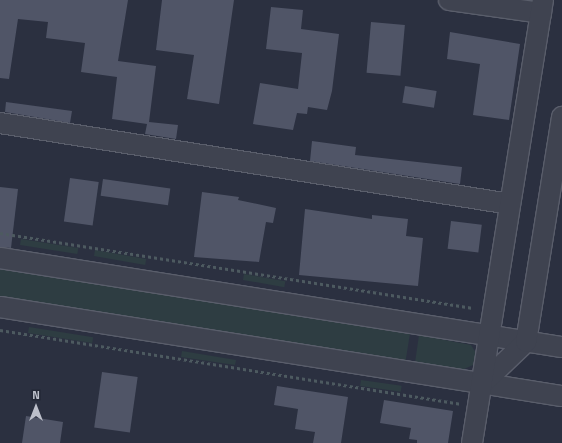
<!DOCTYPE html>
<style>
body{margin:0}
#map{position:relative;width:562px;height:443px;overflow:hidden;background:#2b3040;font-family:"Titillium Web",sans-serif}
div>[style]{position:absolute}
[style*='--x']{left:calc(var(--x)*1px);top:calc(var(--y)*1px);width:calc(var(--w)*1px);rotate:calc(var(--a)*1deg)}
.green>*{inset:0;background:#2e3d42;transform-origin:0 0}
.building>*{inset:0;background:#505567;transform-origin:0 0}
.path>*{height:2.5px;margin-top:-1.25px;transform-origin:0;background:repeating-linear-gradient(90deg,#4d5a60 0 3px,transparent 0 6px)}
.roads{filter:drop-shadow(1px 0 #5a5e6b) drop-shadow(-1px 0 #5a5e6b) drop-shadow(0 1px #5a5e6b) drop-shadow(0 -1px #5a5e6b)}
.minor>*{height:20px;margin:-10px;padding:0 10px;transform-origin:10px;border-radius:10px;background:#3f4350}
span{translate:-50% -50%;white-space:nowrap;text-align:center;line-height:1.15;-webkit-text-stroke:4px #232836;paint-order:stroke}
.north{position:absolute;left:16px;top:387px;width:40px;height:40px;-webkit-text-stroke:3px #232836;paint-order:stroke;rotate:0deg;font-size:11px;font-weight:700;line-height:16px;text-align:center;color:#bcbfca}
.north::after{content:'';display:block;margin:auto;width:14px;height:18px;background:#bcbfca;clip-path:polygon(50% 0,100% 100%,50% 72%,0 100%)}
</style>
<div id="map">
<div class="green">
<i style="left:21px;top:239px;width:58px;height:6px;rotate:9deg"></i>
<i style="left:95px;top:250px;width:52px;height:6px;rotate:10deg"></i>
<i style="left:0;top:269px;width:415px;height:28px;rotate:9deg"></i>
<i style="left:244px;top:274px;width:42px;height:6px;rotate:10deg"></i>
<i style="left:29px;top:327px;width:65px;height:6px;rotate:9deg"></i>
<i style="clip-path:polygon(419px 335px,471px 345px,476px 353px,473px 365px,462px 370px,415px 363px)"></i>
<i style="clip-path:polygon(182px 351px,236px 360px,235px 365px,181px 357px)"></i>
<i style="left:361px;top:380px;width:41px;height:6px;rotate:8deg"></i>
</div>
<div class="building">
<i style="clip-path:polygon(0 0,128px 0,118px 61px,156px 66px,149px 122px,178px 125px,176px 139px,145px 134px,147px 124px,112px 119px,117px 77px,81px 72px,85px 43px,46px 38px,48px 22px,18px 19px,9px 79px,0 78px)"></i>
<i style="clip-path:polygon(162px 0,234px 0,219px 104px,187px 99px,194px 55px,156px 50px)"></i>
<i style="clip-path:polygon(271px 7px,303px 10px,301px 29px,339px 34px,332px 91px,327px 110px,308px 107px,307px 114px,297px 113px,293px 130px,253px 124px,260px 83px,298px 89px,302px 53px,266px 49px)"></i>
<i style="left:371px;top:22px;width:34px;height:51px;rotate:5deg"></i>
<i style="clip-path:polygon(450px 32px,520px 44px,509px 120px,473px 115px,480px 64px,447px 59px)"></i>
<i style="left:405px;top:86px;width:32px;height:17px;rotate:9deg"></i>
<i style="clip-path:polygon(6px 102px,72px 111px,70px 123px,5px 112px)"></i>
<i style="clip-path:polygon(312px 141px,356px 147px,355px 155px,462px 167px,460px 184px,310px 161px)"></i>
<i style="left:70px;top:178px;width:29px;height:44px;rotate:8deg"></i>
<i style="left:103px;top:179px;width:68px;height:17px;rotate:8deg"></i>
<i style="clip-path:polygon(0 187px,18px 189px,11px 248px,0 247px)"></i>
<i style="clip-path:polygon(202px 192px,239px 197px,238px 200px,276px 208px,273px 223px,266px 222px,259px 262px,194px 257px)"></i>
<i style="clip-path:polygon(305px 209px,372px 219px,372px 215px,408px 219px,406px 236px,423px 238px,418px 286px,299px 275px)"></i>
<i style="left:451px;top:221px;width:31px;height:28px;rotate:7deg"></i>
<i style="left:102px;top:372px;width:36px;height:56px;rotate:8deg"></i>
<i style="clip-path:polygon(277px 386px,348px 397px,341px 443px,313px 443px,315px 432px,295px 429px,298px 409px,274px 405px)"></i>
<i style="clip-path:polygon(384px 400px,453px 411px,448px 443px,417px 443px,417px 440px,409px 439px,411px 428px,380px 423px)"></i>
<i style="clip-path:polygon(26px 416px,63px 422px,60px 443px,22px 443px)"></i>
</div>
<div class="path">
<i style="--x:0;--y:233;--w:479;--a:9"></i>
<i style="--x:0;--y:330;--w:466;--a:9.1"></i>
</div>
<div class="roads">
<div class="minor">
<i style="--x:449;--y:0;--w:93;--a:8"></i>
<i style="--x:0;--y:123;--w:516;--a:9.02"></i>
<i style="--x:0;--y:258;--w:569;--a:9"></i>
<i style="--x:0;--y:307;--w:569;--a:9"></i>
<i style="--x:482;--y:384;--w:61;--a:-43.7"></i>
<i style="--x:526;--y:342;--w:228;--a:-80.9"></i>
<i style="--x:472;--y:443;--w:449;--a:-80.9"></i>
</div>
</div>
<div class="north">N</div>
</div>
